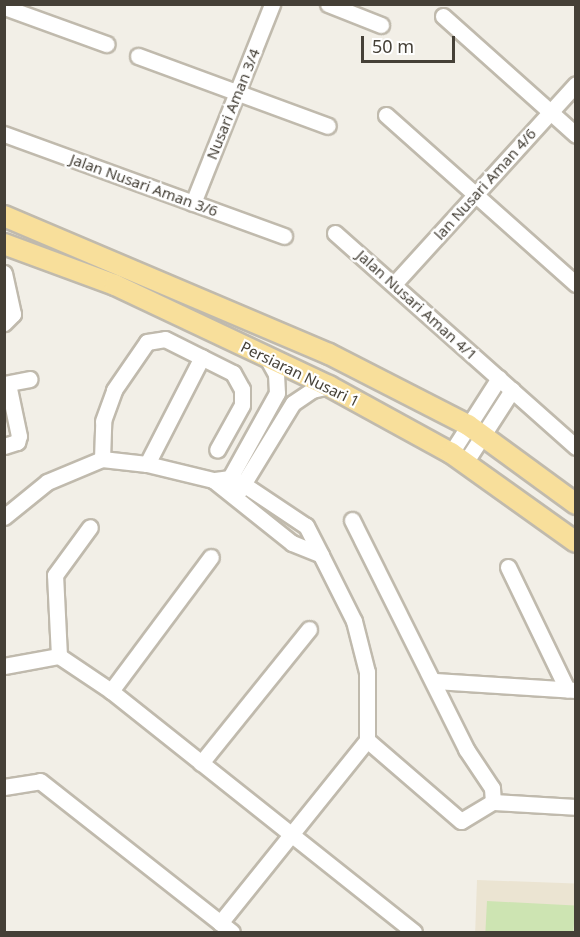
<!DOCTYPE html>
<style>
body{margin:0}
#map{position:relative;width:580px;height:937px;overflow:hidden;background:#f2efe7;font-family:"Noto Sans",sans-serif}
div>[style]{position:absolute}
[style*='--x']{left:calc(var(--x)*1px);top:calc(var(--y)*1px);width:calc(var(--w)*1px);rotate:calc(var(--a)*1deg)}
.education>*{inset:0;background:#ebe4d2;transform-origin:0 0}
.green>*{inset:0;background:#cde4b2;transform-origin:0 0}
.roads{filter:drop-shadow(2px 0 #c0baad) drop-shadow(-2px 0 #c0baad) drop-shadow(0 2px #c0baad) drop-shadow(0 -2px #c0baad)}
.minor>*{height:15px;margin:-7.5px;padding:0 7.5px;transform-origin:7.5px;border-radius:7.5px;background:#fff}
.major>*{height:20px;margin:-10px;padding:0 10px;transform-origin:10px;border-radius:10px;background:#f8df9b}
span{translate:-50% -50%;white-space:nowrap;text-align:center;line-height:1.15;-webkit-text-stroke:4.5px #fff;paint-order:stroke}
.street-label{font-size:15px;color:#454037}
.frame{position:absolute;inset:0;border:6px solid #454037;pointer-events:none}
.scale{position:absolute;left:361px;top:36px;width:94px;height:27px;box-sizing:border-box;border:3px solid #454037;border-top:0;padding-left:8px;font-size:18px;line-height:21px;white-space:nowrap;color:#454037;-webkit-text-stroke:4px #fff;paint-order:stroke}
</style>
<div id="map">
<div class="education">
<i style="left:477px;top:880px;width:98px;height:52px;rotate:2deg"></i>
</div>
<div class="green">
<i style="left:487px;top:901px;width:88px;height:31px;rotate:3deg"></i>
</div>
<div class="roads">
<div class="minor">
<i style="--x:328;--y:4;--w:57;--a:21.6"></i>
<i style="--x:4;--y:7;--w:109;--a:19.9"></i>
<i style="--x:443;--y:16;--w:178;--a:41.8"></i>
<i style="--x:138;--y:56;--w:202;--a:20.2"></i>
<i style="--x:386;--y:115;--w:254;--a:41.7"></i>
<i style="--x:4;--y:134;--w:298;--a:20"></i>
<i style="--x:193;--y:203;--w:214;--a:-68.3"></i>
<i style="--x:335;--y:233;--w:322;--a:41.6"></i>
<i style="--x:4;--y:273;--w:42;--a:77.6"></i>
<i style="--x:13;--y:314;--w:13;--a:135"></i>
<i style="--x:394;--y:284;--w:270;--a:-47.7"></i>
<i style="--x:4;--y:384;--w:26;--a:-11"></i>
<i style="--x:4;--y:446;--w:14;--a:-17"></i>
<i style="--x:17;--y:442;--w:6;--a:-72"></i>
<i style="--x:19;--y:436;--w:53;--a:-101.9"></i>
<i style="--x:451;--y:453;--w:89;--a:-57.4"></i>
<i style="--x:102;--y:459;--w:38;--a:-88"></i>
<i style="--x:103;--y:421;--w:33;--a:-70"></i>
<i style="--x:114;--y:390;--w:58;--a:-55.5"></i>
<i style="--x:147;--y:342;--w:18;--a:-9"></i>
<i style="--x:165;--y:339;--w:76;--a:26.6"></i>
<i style="--x:233;--y:373;--w:18;--a:61"></i>
<i style="--x:242;--y:389;--w:16;--a:90"></i>
<i style="--x:242;--y:405;--w:51;--a:119.1"></i>
<i style="--x:465;--y:463;--w:87;--a:-57.2"></i>
<i style="--x:147;--y:464;--w:120;--a:-62.8"></i>
<i style="--x:226;--y:485;--w:105;--a:-61"></i>
<i style="--x:277;--y:393;--w:19;--a:-93"></i>
<i style="--x:276;--y:374;--w:21;--a:-119"></i>
<i style="--x:239;--y:491;--w:103;--a:-58.5"></i>
<i style="--x:293;--y:403;--w:23;--a:-34"></i>
<i style="--x:312;--y:390;--w:17;--a:-13"></i>
<i style="--x:4;--y:517;--w:55;--a:-39.1"></i>
<i style="--x:47;--y:482;--w:60;--a:-22.7"></i>
<i style="--x:102;--y:459;--w:45;--a:6.3"></i>
<i style="--x:147;--y:464;--w:68;--a:13.6"></i>
<i style="--x:352;--y:520;--w:256;--a:63.5"></i>
<i style="--x:466;--y:749;--w:47;--a:56.3"></i>
<i style="--x:492;--y:788;--w:14;--a:86"></i>
<i style="--x:508;--y:567;--w:136;--a:64.2"></i>
<i style="--x:59;--y:656;--w:81;--a:-92.8"></i>
<i style="--x:55;--y:575;--w:59;--a:-53.9"></i>
<i style="--x:4;--y:666;--w:56;--a:-10.3"></i>
<i style="--x:59;--y:656;--w:63;--a:33.9"></i>
<i style="--x:111;--y:691;--w:387;--a:38.5"></i>
<i style="--x:435;--y:681;--w:141;--a:3.7"></i>
<i style="--x:111;--y:691;--w:167;--a:-53.3"></i>
<i style="--x:367;--y:740;--w:124;--a:40.8"></i>
<i style="--x:461;--y:821;--w:37;--a:-31"></i>
<i style="--x:493;--y:802;--w:83;--a:3.4"></i>
<i style="--x:201;--y:763;--w:172;--a:-51.1"></i>
<i style="--x:4;--y:787;--w:36;--a:-9"></i>
<i style="--x:40;--y:781;--w:244;--a:38.2"></i>
<i style="--x:220;--y:923;--w:235;--a:-51.2"></i>
<i style="--x:367;--y:740;--w:68;--a:-90"></i>
<i style="--x:367;--y:672;--w:53;--a:-104.3"></i>
<i style="--x:354;--y:621;--w:74;--a:-116.6"></i>
<i style="--x:321;--y:555;--w:33;--a:-117"></i>
<i style="--x:306;--y:526;--w:76;--a:-146.3"></i>
<i style="--x:243;--y:484;--w:14;--a:-155"></i>
<i style="--x:230;--y:478;--w:17;--a:173"></i>
<i style="--x:213;--y:480;--w:101;--a:38.6"></i>
<i style="--x:292;--y:543;--w:31;--a:22"></i>
</div>
<div class="major">
<i style="--x:4;--y:216;--w:353;--a:23"></i>
<i style="--x:329;--y:354;--w:156;--a:27.1"></i>
<i style="--x:468;--y:425;--w:134;--a:36.2"></i>
<i style="--x:4;--y:244;--w:118;--a:20.3"></i>
<i style="--x:115;--y:285;--w:237;--a:25.3"></i>
<i style="--x:329;--y:386;--w:139;--a:28.8"></i>
<i style="--x:451;--y:453;--w:153;--a:35.5"></i>
</div>
</div>
<div class="street-label">
<span style="left:233px;top:104px;rotate:-68deg">Nusari Aman 3/4</span>
<span style="left:485px;top:184px;rotate:-48deg">lan Nusari Aman 4/6</span>
<span style="left:144px;top:185px;rotate:20deg">Jalan Nusari Aman 3/6</span>
<span style="left:417px;top:305px;rotate:42deg">Jalan Nusari Aman 4/1</span>
<span style="left:300px;top:374px;rotate:26deg">Persiaran Nusari 1</span>
</div>
<div class="frame"></div>
<div class="scale">50 m</div>
</div>
